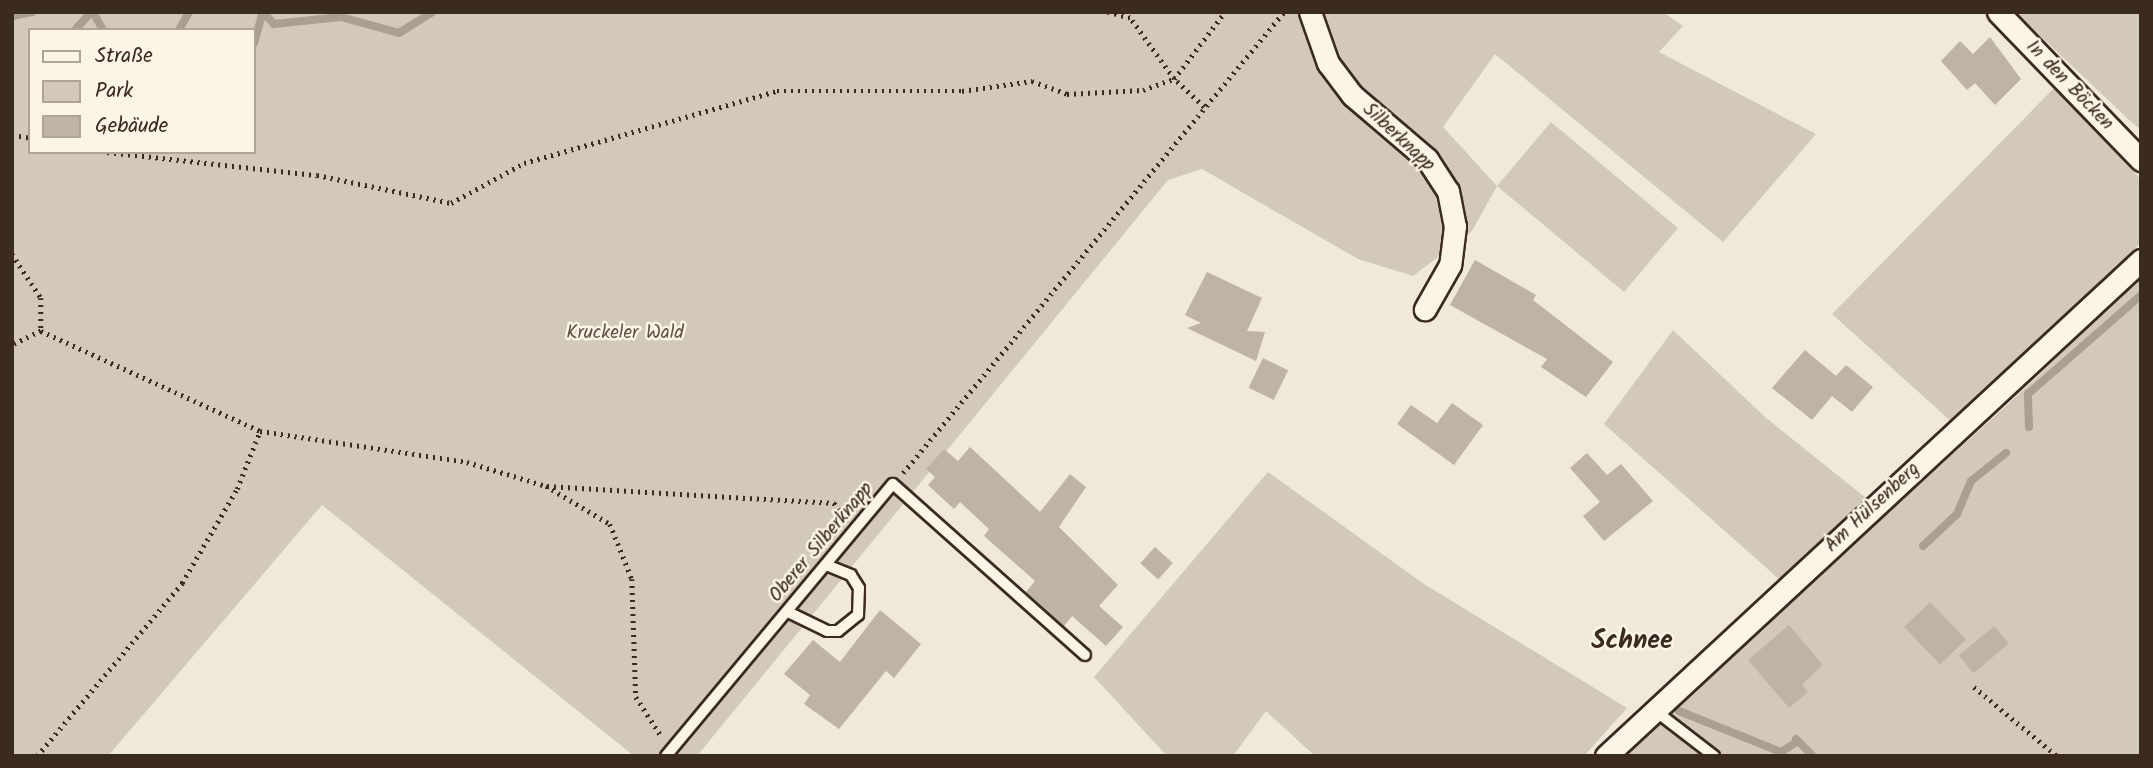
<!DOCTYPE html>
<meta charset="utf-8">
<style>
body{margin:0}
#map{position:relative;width:2153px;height:768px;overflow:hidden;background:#f0e9d9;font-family:Kalam,sans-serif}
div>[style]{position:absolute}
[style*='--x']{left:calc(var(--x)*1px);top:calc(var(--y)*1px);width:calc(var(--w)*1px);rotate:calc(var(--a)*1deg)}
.green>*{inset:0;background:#d2c9ba}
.stream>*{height:8px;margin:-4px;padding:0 4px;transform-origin:4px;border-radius:4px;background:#aaa091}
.building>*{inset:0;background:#beb3a4;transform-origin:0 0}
.path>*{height:4.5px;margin-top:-2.25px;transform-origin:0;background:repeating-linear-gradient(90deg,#3b2a1e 0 2px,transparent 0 7px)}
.roads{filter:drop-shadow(2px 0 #3b2a1e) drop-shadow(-2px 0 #3b2a1e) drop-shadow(0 2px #3b2a1e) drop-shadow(0 -2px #3b2a1e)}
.service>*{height:10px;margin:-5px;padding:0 5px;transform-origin:5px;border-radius:5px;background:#fcf5e5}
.minor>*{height:21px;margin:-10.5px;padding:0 10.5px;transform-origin:10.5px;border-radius:10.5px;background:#fcf5e5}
span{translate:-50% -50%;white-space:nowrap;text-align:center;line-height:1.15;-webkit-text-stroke:5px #fcf5e5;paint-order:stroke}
.street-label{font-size:19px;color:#3b2a1e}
.park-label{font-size:19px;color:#615245}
.district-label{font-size:26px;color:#3b2a1e;font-weight:700}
.frame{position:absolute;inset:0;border:14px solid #3b2a1e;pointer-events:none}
.legend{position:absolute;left:28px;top:28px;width:228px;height:126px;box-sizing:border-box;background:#fcf5e5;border:2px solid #afa495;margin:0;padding:9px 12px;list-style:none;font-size:21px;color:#3b2a1e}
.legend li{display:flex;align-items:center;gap:14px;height:35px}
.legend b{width:35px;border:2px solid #afa495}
</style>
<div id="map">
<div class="green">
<i style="clip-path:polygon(evenodd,12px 12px,1663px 12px,1683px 26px,1659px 52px,1816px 134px,1723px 242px,1495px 54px,1443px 127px,1497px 186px,1551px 122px,1678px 228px,1624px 292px,1497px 186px,1472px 231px,1413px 276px,1358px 259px,1202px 169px,1168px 180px,697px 756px,634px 756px,322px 505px,108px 756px,12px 756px,12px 12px,30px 30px,254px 30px,254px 152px,30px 152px,30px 30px)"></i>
<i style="clip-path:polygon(2015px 12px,2141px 12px,2141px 130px,2128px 119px)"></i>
<i style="clip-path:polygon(2055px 87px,2141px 180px,2141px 243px,1954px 424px,1832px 314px)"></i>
<i style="clip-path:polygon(2141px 278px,2141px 756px,1618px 756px,2005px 407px)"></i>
<i style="clip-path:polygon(1673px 330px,1765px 417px,1876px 506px,1788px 587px,1604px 424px)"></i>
<i style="clip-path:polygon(1268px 472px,1424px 584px,1627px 708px,1584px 756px,1315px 756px,1266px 711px,1233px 756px,1167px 756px,1094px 677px)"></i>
</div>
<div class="stream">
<i style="--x:93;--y:12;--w:21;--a:61"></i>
<i style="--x:263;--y:12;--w:16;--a:47"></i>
<i style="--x:274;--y:24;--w:67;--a:-6"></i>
<i style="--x:341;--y:17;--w:60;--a:15.4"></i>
<i style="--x:399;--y:33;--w:39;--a:-32"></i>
<i style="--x:12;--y:16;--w:21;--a:-11"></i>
<i style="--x:75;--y:30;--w:24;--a:-48"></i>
<i style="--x:179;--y:30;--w:21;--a:-61"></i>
<i style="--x:254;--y:43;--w:32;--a:-74"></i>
<i style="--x:2029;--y:427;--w:33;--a:-92"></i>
<i style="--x:2028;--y:394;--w:150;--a:-41.2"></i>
<i style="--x:1923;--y:546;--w:47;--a:-43.3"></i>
<i style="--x:1957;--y:514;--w:36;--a:-67"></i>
<i style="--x:1971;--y:481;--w:45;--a:-38.7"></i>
<i style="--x:1679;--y:711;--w:110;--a:21.9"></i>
<i style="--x:1781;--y:752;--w:20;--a:-33"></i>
<i style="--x:1796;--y:739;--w:24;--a:45"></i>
</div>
<div class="building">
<i style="clip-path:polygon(1990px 37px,2021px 79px,1995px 105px,1975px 83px,1967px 90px,1941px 61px,1960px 41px,1973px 54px)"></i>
<i style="clip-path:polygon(1475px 260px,1536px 295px,1533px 300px,1613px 362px,1586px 397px,1541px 367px,1547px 359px,1450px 305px)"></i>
<i style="clip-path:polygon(1207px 272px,1262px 298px,1247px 331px,1265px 332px,1256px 361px,1187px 328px,1201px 323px,1185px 315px)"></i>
<i style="clip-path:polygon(1805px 350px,1836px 376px,1846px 365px,1873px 387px,1852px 412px,1832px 396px,1812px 420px,1772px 388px)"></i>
<i style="left:1263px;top:358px;width:28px;height:33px;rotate:26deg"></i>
<i style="clip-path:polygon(1452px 403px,1483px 425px,1454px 465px,1397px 424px,1411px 405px,1437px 423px)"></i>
<i style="clip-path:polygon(970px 447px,1040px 512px,1070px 474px,1086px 487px,1059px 527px,1118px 585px,1099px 606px,1123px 627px,1106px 646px,1072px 616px,1064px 626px,1026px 592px,1035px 581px,984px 536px,989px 529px,960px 502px,954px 509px,928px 485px,935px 477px,926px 469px,944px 449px,958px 461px)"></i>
<i style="clip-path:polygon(1587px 453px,1607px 475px,1621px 464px,1653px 501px,1604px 541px,1583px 516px,1600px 502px,1570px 468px)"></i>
<i style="left:1155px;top:547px;width:24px;height:22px;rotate:42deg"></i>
<i style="left:1930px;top:602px;width:52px;height:36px;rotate:46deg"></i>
<i style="clip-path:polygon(880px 610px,921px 644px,894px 678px,886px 671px,839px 729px,804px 704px,810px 695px,784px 674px,813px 640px,840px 662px)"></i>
<i style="clip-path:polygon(1789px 625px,1823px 665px,1802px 684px,1808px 692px,1789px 708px,1748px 660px)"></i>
<i style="left:1994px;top:626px;width:23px;height:46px;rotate:50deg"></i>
</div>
<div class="path">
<i style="--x:1204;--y:107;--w:41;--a:-137"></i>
<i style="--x:1174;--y:79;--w:84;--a:-52.7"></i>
<i style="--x:12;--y:135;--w:18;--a:9"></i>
<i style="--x:107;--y:152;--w:211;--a:6.3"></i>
<i style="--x:317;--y:175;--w:137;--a:11.8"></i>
<i style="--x:451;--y:203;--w:83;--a:-28.7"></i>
<i style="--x:524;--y:163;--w:263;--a:-15.9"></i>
<i style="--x:777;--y:91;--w:185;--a:0"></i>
<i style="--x:962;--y:91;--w:71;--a:-8.1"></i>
<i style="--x:1032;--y:81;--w:37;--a:20"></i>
<i style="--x:1067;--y:94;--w:76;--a:-3"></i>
<i style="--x:1143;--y:90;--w:33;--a:-20"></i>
<i style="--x:1174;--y:79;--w:75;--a:-125.8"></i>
<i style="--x:1130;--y:18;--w:24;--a:-165"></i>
<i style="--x:12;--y:254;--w:53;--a:56.6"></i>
<i style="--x:41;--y:298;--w:33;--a:90"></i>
<i style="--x:41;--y:331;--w:32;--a:154"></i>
<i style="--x:41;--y:331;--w:241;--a:24.5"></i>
<i style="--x:260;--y:431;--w:209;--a:8.5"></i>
<i style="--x:467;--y:462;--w:83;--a:16.9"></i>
<i style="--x:546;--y:486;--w:74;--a:30.7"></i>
<i style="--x:610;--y:524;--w:59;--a:68.2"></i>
<i style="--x:632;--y:579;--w:118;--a:88.1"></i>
<i style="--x:636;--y:697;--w:44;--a:57"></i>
<i style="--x:903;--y:473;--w:598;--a:-50.43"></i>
<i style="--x:547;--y:486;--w:288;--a:3.4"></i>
<i style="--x:834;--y:503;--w:18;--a:52"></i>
<i style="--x:1974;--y:687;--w:108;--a:39.7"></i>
<i style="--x:37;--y:756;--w:226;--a:-50"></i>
<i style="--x:182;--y:583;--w:109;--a:-59.7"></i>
<i style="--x:237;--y:489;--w:62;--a:-68.4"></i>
</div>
<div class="roads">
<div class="service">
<i style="--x:788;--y:612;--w:43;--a:26"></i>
<i style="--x:827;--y:631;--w:11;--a:0"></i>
<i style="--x:838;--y:631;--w:26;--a:-39"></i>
<i style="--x:858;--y:615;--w:27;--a:-88"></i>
<i style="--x:859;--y:588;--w:15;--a:-122"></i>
<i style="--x:851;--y:575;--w:27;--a:-158"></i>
<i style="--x:1653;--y:709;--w:77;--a:37.6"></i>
<i style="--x:666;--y:756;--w:354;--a:-50.2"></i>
<i style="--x:893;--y:484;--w:257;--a:41.7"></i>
</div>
<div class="minor">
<i style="--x:1310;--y:12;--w:54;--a:70.6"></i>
<i style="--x:1328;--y:63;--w:40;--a:53"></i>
<i style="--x:1352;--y:95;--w:99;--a:40.5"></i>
<i style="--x:1427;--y:159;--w:38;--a:57"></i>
<i style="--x:1448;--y:191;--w:36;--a:79"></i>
<i style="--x:1455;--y:226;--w:39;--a:97"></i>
<i style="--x:1450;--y:265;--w:51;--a:119.6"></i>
<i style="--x:1998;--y:12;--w:206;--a:46"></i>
<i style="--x:1606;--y:756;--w:730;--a:-42.83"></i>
</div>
</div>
<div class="street-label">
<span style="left:2069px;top:86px;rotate:46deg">In den Böcken</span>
<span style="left:1398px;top:138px;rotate:43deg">Silberknapp</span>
<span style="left:1873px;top:508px;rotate:-43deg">Am Hülsenberg</span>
<span style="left:822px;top:543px;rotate:-50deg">Oberer Silberknapp</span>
</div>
<div class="park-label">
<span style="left:625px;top:334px">Kruckeler Wald</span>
</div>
<div class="district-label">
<span style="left:1632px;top:642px">Schnee</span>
</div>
<div class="frame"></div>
<ul class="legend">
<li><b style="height:9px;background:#fcf5e5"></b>Straße</li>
<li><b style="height:19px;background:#d2c9ba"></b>Park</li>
<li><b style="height:19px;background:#beb3a4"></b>Gebäude</li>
</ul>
</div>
